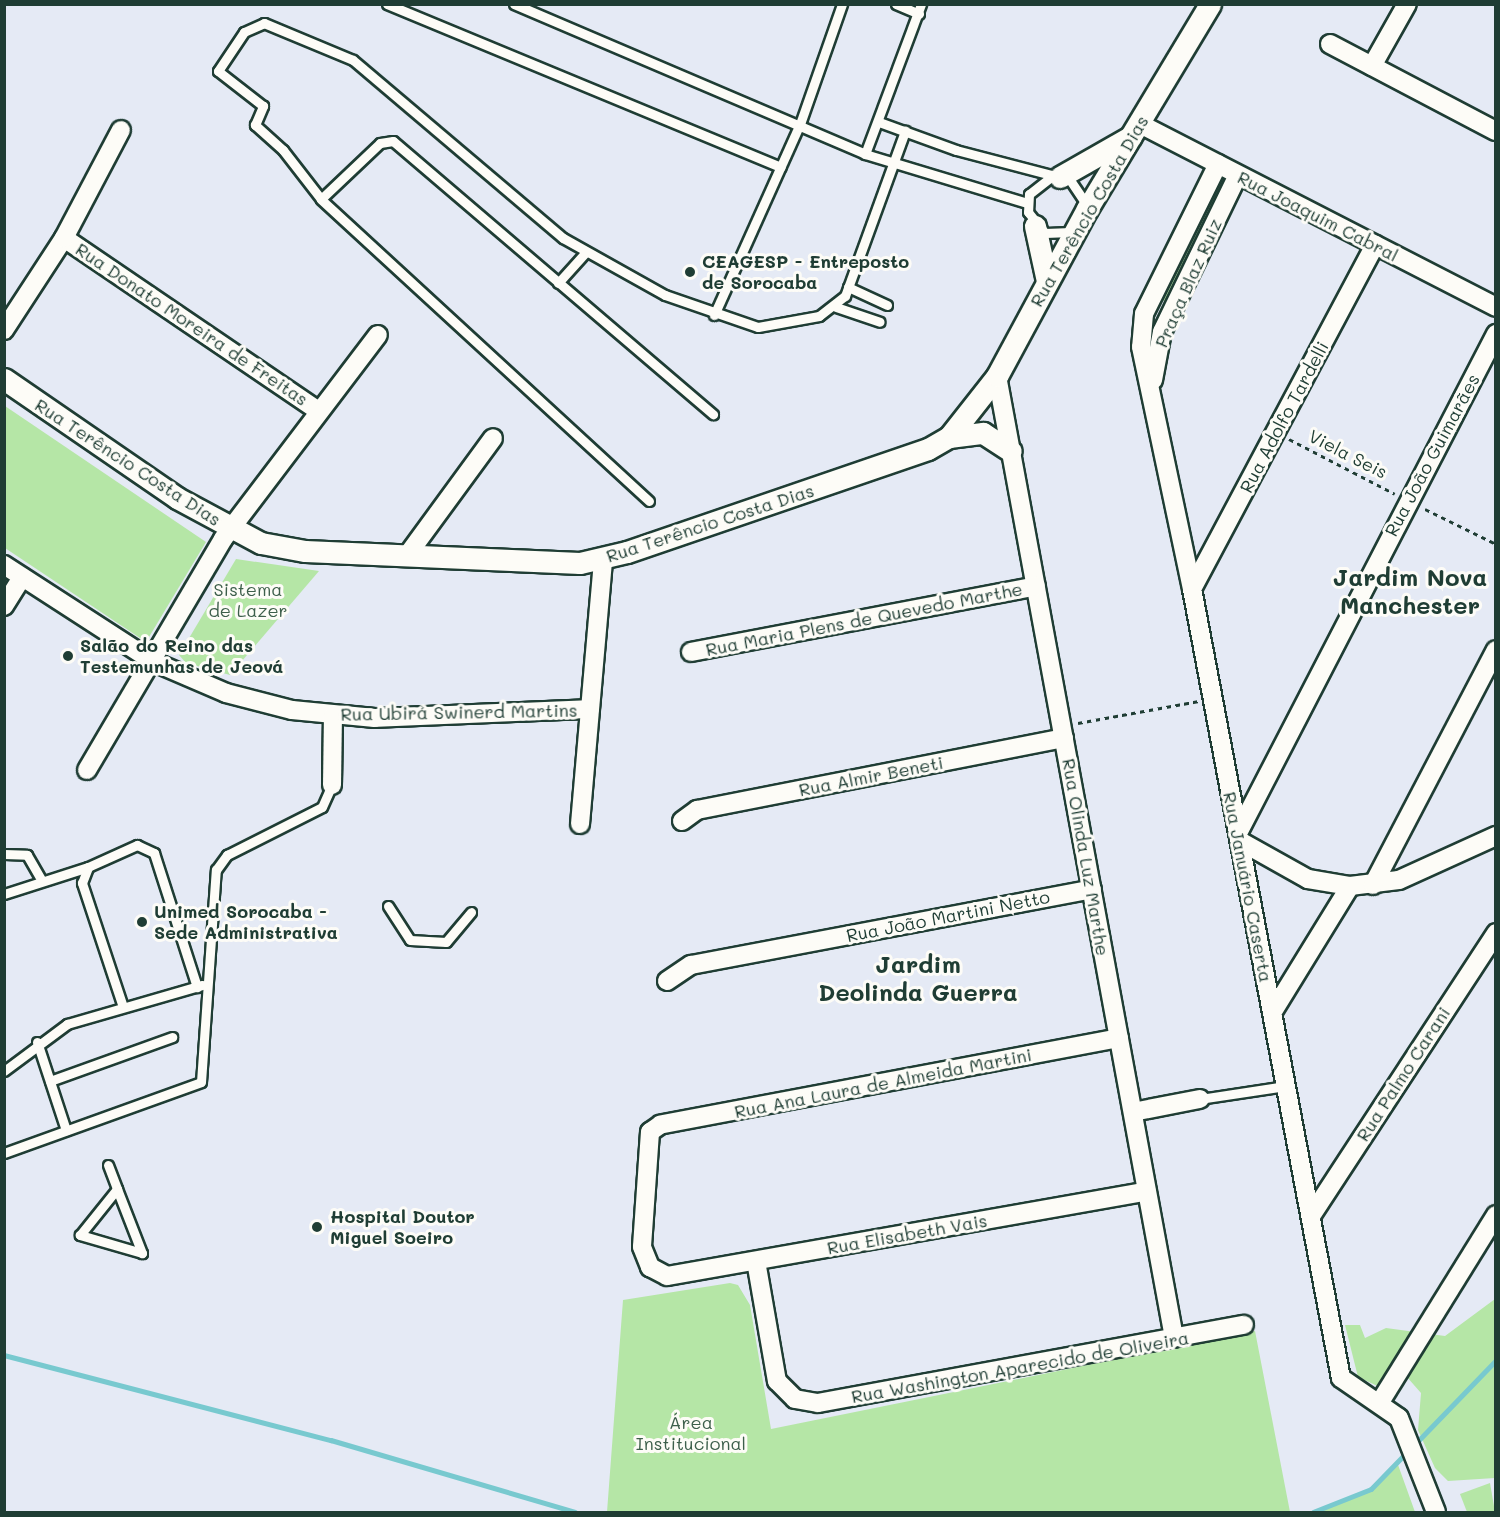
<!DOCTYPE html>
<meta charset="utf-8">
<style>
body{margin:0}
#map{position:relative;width:1500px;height:1517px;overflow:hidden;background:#e5eaf5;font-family:Mali,sans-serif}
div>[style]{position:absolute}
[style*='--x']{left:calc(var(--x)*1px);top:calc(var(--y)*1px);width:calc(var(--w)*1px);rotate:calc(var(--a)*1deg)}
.green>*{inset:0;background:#b5e6a6}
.stream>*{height:4.5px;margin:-2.25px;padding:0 2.25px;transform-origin:2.25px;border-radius:2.25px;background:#78c9cf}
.path>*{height:3px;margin-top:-1.5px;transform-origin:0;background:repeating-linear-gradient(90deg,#1f3d34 0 4.5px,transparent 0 9px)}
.roads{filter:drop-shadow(2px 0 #1f3d34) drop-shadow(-2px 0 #1f3d34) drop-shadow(0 2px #1f3d34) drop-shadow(0 -2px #1f3d34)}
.service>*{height:9px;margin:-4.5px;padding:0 4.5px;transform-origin:4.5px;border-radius:4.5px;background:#fdfcf7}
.minor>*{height:18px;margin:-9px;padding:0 9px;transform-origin:9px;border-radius:9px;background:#fdfcf7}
.tertiary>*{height:21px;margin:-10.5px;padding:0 10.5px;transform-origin:10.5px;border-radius:10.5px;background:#fdfcf7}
.dots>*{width:16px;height:16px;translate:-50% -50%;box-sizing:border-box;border:3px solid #fdfcf7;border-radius:50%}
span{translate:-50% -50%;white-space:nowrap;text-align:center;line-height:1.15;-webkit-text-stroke:6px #fdfcf7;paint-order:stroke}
.street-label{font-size:18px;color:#1f3d34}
.poi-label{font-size:18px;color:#1f3d34;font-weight:700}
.left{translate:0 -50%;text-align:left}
.park-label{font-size:18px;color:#3d5f4b}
.district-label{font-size:24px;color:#1f3d34;font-weight:700}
.frame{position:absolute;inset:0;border:6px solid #1f3d34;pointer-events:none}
</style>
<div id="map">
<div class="green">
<i style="clip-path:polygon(1220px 176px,1227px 179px,1168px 300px,1162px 301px)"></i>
<i style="clip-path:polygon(5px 406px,206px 542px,146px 642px,5px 548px)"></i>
<i style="clip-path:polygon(236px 559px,319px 571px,230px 675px,186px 663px,179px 655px)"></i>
<i style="clip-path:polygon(730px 1283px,738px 1285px,750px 1305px,771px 1429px,1255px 1331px,1290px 1512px,607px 1512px,623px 1300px)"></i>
<i style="clip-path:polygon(1495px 1299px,1495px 1478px,1448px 1481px,1435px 1468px,1418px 1430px,1421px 1393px,1399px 1368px,1384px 1389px,1358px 1377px,1345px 1325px,1360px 1325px,1365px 1338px,1386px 1328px,1445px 1336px)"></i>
<i style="clip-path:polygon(1397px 1462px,1415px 1512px,1313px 1512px,1371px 1489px)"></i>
<i style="clip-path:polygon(1490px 1483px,1495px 1512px,1467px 1512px,1460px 1494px)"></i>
</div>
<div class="stream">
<i style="--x:4;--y:1355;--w:338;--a:14.6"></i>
<i style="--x:331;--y:1440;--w:254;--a:16.4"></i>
<i style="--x:1415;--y:1444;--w:117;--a:-46"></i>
<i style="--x:1313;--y:1512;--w:62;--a:-21.6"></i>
<i style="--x:1371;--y:1489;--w:52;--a:-45.8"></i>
</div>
<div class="path">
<i style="--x:1289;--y:439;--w:119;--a:27.4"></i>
<i style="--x:1425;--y:509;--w:79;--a:26.2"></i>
<i style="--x:1078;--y:723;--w:123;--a:-10.3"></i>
</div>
<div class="roads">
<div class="service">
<i style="--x:387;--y:4;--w:426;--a:22.5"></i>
<i style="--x:514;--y:4;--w:382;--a:23.1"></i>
<i style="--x:865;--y:154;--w:169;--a:16.8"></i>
<i style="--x:896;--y:4;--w:25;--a:23"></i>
<i style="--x:879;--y:122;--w:82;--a:20"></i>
<i style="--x:956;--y:150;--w:118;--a:14.7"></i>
<i style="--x:1070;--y:180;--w:30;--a:56"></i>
<i style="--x:865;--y:154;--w:160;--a:-69.5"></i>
<i style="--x:1051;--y:177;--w:28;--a:142"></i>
<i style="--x:1029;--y:194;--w:18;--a:93"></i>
<i style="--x:1028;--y:212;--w:27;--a:51"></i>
<i style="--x:1045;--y:233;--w:26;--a:-2"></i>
<i style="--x:321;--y:199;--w:81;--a:-43.5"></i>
<i style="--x:380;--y:143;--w:13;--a:-9"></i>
<i style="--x:393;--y:141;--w:421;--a:40.5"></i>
<i style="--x:558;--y:283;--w:42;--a:-47.9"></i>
<i style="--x:848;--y:287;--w:43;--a:24.8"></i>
<i style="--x:836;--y:307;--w:46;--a:18.8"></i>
<i style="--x:714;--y:315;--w:209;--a:-65.8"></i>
<i style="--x:800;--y:124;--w:127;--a:-70.7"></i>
<i style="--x:649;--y:501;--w:446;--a:-137.4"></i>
<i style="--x:321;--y:199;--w:62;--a:-127.8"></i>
<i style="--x:283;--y:150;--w:38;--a:-138"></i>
<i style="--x:255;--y:125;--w:21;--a:-67"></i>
<i style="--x:263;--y:106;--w:57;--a:-142.1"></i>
<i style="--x:218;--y:71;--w:47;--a:-56.3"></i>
<i style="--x:244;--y:32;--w:22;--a:-24"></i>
<i style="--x:264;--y:23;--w:96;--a:22.6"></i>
<i style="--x:353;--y:60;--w:275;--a:40.3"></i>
<i style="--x:563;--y:238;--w:117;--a:29.2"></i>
<i style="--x:665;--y:295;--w:98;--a:19"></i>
<i style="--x:758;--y:327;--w:62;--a:-10.2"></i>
<i style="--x:819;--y:316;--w:33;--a:-38"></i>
<i style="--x:845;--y:296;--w:176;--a:-70"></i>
<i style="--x:4;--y:854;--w:23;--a:2"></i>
<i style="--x:27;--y:855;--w:30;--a:60"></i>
<i style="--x:4;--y:894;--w:88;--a:-17.8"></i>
<i style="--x:388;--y:906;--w:40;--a:57.1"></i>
<i style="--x:410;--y:940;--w:36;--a:3"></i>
<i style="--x:446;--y:942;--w:39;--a:-50"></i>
<i style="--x:123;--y:1007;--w:131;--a:-108.3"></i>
<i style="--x:82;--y:883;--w:17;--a:-69"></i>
<i style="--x:88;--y:867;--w:54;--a:-24.2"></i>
<i style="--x:137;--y:845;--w:19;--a:25"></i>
<i style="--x:154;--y:853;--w:141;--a:72.2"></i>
<i style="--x:37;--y:1042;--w:93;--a:71.8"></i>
<i style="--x:4;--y:1071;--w:79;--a:-36.7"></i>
<i style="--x:67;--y:1024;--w:141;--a:-16.1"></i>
<i style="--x:50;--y:1081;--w:130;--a:-19.8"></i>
<i style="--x:1200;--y:1099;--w:87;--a:-8.6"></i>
<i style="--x:4;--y:1153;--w:209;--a:-19.8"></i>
<i style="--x:201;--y:1082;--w:213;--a:-86"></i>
<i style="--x:216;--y:870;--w:19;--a:-54"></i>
<i style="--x:227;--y:855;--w:106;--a:-26.8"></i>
<i style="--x:322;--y:807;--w:24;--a:-66"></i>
<i style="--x:108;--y:1165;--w:26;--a:69"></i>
<i style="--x:117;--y:1189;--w:69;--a:68.7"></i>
<i style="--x:142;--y:1253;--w:65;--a:-163.8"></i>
<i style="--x:80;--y:1235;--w:59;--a:-51.2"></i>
</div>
<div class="minor">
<i style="--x:1330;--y:44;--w:187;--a:27.7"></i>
<i style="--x:1372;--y:66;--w:71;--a:-60.6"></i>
<i style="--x:1140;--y:124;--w:400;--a:27.2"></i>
<i style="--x:1218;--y:164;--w:167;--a:116.3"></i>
<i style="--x:1144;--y:314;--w:33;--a:95"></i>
<i style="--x:1141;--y:347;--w:247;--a:78.1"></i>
<i style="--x:1192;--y:589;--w:803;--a:79.31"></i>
<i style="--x:1341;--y:1378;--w:70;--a:34.6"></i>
<i style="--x:1399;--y:1418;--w:101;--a:68.5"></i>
<i style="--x:64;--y:238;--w:308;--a:34.2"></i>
<i style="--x:4;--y:330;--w:110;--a:-56.9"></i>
<i style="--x:64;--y:238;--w:122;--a:-62.2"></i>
<i style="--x:997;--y:376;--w:978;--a:79.57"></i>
<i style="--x:1153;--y:380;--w:49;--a:-79.4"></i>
<i style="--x:1162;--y:332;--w:174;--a:-64.2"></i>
<i style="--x:406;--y:557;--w:147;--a:-53.8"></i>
<i style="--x:4;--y:565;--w:179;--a:32.9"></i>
<i style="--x:154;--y:662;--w:78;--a:23.3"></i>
<i style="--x:226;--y:693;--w:68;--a:14.4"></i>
<i style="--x:292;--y:710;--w:83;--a:5.5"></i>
<i style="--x:375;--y:718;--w:215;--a:-2.4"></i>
<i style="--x:1192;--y:589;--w:390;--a:-62"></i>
<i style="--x:4;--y:606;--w:34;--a:-58"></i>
<i style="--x:691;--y:652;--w:351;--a:-10.8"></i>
<i style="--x:87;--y:770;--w:268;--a:-59.5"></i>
<i style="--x:223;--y:539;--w:256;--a:-52.8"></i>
<i style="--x:332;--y:785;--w:69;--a:-89.2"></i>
<i style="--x:682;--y:821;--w:19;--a:-36"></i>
<i style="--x:697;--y:810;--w:374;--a:-11.1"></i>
<i style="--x:580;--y:824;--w:266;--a:-85"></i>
<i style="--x:1238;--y:833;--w:562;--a:-62.66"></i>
<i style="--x:1240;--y:841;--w:78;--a:29.2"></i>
<i style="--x:1308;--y:879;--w:43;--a:9.5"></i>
<i style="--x:1350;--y:886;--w:49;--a:-7"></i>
<i style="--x:1399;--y:880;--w:107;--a:-24.4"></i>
<i style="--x:1373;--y:885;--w:265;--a:-62.4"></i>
<i style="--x:667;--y:981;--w:29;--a:-34"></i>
<i style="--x:691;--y:965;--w:408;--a:-10.7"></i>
<i style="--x:1272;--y:1013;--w:149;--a:-58.4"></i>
<i style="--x:1119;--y:1038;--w:467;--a:169.3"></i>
<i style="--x:660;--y:1125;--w:12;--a:145"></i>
<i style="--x:650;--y:1132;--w:115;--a:94"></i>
<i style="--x:642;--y:1247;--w:22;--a:68"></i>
<i style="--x:650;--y:1267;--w:19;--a:28"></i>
<i style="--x:667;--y:1276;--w:487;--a:-10"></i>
<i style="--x:1133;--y:1112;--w:68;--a:-11"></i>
<i style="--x:1311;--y:1216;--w:338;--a:-56.8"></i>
<i style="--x:756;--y:1261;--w:122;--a:80.1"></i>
<i style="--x:777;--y:1381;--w:25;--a:45"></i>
<i style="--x:795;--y:1399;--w:23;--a:10"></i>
<i style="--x:818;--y:1403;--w:433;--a:-10.4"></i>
<i style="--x:1380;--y:1402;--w:220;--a:-58.2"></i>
</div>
<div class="tertiary">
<i style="--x:1060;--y:177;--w:81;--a:-29.7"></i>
<i style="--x:1035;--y:226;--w:56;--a:77.7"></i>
<i style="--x:4;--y:379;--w:210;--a:34.5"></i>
<i style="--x:177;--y:498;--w:95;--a:28.2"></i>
<i style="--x:261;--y:543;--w:45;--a:10.3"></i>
<i style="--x:305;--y:551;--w:275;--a:2.5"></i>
<i style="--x:580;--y:563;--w:48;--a:-13.2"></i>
<i style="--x:627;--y:552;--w:318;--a:-18.9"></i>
<i style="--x:928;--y:449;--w:24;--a:-30"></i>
<i style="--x:949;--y:437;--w:78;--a:-51.8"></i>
<i style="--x:997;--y:376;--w:190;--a:-61.7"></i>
<i style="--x:1087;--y:209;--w:239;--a:-59"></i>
<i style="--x:949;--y:437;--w:34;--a:-7"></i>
<i style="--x:983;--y:433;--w:33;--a:33"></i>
</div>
</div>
<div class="dots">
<i style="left:690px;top:272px;background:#1f3d34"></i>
<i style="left:68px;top:656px;background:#1f3d34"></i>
<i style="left:142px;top:922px;background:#1f3d34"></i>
<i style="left:317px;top:1227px;background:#1f3d34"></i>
</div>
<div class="street-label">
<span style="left:1089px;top:211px;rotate:-60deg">Rua Terêncio Costa Dias</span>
<span style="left:1318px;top:216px;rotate:27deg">Rua Joaquim Cabral</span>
<span style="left:1188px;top:283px;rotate:-66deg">Praça Blaz Ruiz</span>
<span style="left:192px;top:324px;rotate:34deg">Rua Donato Moreira de Freitas</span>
<span style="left:1284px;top:417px;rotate:-62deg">Rua Adolfo Tardelli</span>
<span style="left:1348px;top:454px;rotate:27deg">Viela Seis</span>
<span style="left:1432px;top:455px;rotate:-62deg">Rua João Guimarães</span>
<span style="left:128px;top:462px;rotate:33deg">Rua Terêncio Costa Dias</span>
<span style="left:710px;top:523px;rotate:-18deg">Rua Terêncio Costa Dias</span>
<span style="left:864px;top:619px;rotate:-11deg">Rua Maria Plens de Quevedo Marthe</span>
<span style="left:459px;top:712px;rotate:-1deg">Rua Ubirá Swinerd Martins</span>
<span style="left:871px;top:776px;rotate:-11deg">Rua Almir Beneti</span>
<span style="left:1086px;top:857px;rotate:80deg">Rua Olinda Luz Marthe</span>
<span style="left:1248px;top:887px;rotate:79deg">Rua Januário Caserta</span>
<span style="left:948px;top:916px;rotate:-11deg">Rua João Martini Netto</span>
<span style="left:1403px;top:1074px;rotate:-57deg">Rua Palmo Carani</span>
<span style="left:883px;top:1083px;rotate:-11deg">Rua Ana Laura de Almeida Martini</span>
<span style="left:907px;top:1234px;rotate:-10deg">Rua Elisabeth Vais</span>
<span style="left:1020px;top:1367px;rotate:-10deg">Rua Washington Aparecido de Oliveira</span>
</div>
<div class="poi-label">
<span class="left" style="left:702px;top:272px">CEAGESP - Entreposto<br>de Sorocaba</span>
<span class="left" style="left:80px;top:656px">Salão do Reino das<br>Testemunhas de Jeová</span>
<span class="left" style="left:154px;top:922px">Unimed Sorocaba -<br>Sede Administrativa</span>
<span class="left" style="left:330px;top:1227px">Hospital Doutor<br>Miguel Soeiro</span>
</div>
<div class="park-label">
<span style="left:248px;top:600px">Sistema<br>de Lazer</span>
<span style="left:691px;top:1433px">Área<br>Institucional</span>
</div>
<div class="district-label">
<span style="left:1410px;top:591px">Jardim Nova<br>Manchester</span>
<span style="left:918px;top:978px">Jardim<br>Deolinda Guerra</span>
</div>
<div class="frame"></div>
</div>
